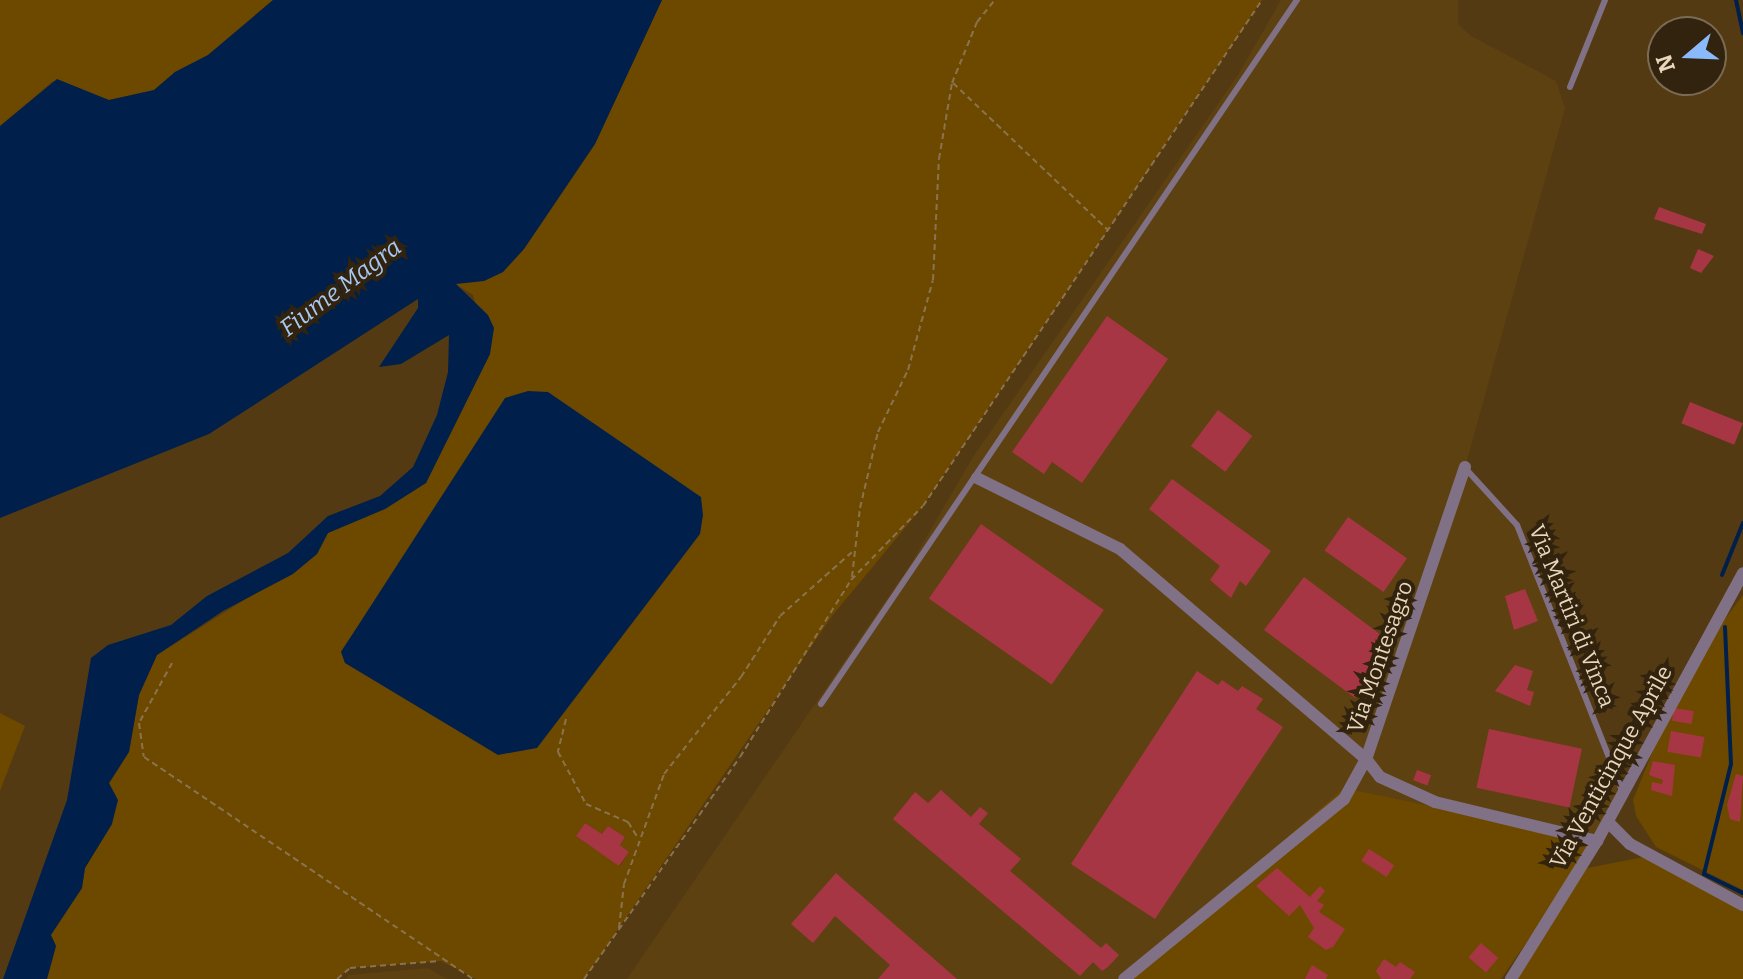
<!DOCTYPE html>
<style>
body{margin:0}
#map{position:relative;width:1743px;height:979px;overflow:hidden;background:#533a12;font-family:Bitter,serif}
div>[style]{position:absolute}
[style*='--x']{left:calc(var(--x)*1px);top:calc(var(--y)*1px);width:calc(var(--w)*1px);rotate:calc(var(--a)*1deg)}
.built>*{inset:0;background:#5d4111}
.green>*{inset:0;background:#6d4900}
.water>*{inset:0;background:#00204b}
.stream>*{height:4px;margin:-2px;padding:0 2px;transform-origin:2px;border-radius:2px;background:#00204b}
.building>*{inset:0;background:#a73645;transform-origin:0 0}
.path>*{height:2px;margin-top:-1px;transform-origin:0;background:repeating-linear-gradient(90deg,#89724f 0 6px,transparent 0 10px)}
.service>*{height:6px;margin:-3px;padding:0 3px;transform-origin:3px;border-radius:3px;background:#807186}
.minor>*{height:12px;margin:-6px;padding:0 6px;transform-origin:6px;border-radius:6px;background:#807186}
span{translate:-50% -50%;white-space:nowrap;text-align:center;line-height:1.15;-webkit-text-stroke:8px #31230e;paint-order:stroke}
.street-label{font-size:22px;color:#e9d6bc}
.water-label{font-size:24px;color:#a8c8f4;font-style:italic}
.north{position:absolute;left:1647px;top:16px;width:80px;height:80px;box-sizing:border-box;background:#31230e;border:2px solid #7b6b54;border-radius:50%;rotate:251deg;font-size:22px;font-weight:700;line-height:32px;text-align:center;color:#e9d6bc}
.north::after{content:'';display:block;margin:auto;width:28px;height:36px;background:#8abafc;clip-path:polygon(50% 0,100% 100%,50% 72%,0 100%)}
</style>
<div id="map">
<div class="built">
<i style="clip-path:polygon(1281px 0,1458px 0,1458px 24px,1471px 36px,1556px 81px,1565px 108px,1465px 467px,1517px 525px,1623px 793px,1597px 841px,1124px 979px,627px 979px,910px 565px,973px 457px,1238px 75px)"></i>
<i style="clip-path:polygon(428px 968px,447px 979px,345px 979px,349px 975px)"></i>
</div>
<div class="green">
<i style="clip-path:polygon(0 0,273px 0,208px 55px,175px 72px,154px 90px,109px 100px,53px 81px,0 126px)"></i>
<i style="clip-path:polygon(evenodd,662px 0,1262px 0,923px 506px,832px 616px,584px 979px,476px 979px,441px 961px,350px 968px,337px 979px,47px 979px,56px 946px,50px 935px,82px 888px,85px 868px,112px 824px,109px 784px,129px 752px,139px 695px,157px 655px,317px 554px,328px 533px,385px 509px,426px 483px,490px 354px,473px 295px,455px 284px,467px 279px,484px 281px,503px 272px,524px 249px,595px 144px,662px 0,402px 563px,361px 672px,345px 663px,341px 651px,402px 563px,662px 0,585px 823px,602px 834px,608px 826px,625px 837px,620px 845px,629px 852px,620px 866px,576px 836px,585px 823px)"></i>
<i style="clip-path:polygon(1743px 595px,1743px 890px,1656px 847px,1636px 816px,1633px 800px,1665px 721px,1715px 632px)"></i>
<i style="clip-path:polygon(0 713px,25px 726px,0 791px)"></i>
<i style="clip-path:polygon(1344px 788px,1597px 841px,1501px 979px,1124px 979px)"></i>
<i style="clip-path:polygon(1649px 856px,1743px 907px,1743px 979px,1513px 979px,1582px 869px)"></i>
</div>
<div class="water">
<i style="clip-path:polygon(273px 0,662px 0,595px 144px,524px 249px,503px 272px,484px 281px,456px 284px,488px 315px,494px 328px,490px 354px,426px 483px,385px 509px,328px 533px,317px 554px,293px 574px,223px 611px,157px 655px,139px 695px,129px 752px,109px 783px,118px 800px,112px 824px,85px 868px,82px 888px,51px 935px,56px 946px,47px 979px,3px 979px,67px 800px,91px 658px,108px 645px,171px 625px,207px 596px,288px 553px,328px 516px,380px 496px,413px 467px,437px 415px,448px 372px,449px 335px,401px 364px,379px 367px,418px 308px,418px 299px,209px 434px,0 518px,0 126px,57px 79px,109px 100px,154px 90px,175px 72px,208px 55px)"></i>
<i style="clip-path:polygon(528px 391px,548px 392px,701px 497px,703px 515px,700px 534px,537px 748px,498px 755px,345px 663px,341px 652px,505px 398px)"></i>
</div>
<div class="stream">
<i style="--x:1736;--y:0;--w:34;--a:78"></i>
<i style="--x:1722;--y:575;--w:56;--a:-68"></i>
<i style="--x:1725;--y:627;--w:137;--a:87.5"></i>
<i style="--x:1731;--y:764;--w:113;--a:103.8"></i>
<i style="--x:1704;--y:874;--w:43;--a:26"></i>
</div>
<div class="building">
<i style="clip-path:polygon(1659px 207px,1706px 224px,1702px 234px,1654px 219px)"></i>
<i style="clip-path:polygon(1698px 249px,1714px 256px,1701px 273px,1690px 268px)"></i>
<i style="clip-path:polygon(1107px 316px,1168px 359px,1082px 483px,1052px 462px,1044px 474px,1012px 452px)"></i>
<i style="left:1690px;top:402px;width:57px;height:23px;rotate:22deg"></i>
<i style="left:1218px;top:410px;width:43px;height:45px;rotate:37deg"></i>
<i style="clip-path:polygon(1172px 479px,1271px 551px,1246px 586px,1240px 581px,1231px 598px,1210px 580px,1220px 566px,1149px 509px)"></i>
<i style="left:1348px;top:517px;width:72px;height:41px;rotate:35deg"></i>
<i style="left:981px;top:524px;width:150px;height:91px;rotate:35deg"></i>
<i style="clip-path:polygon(1304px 577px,1389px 641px,1375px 660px,1380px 664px,1355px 698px,1264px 630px)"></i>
<i style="clip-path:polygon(1525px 589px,1538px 621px,1514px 630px,1505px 596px)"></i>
<i style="clip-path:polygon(1515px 665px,1533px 671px,1527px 690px,1534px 692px,1530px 706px,1495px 691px)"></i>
<i style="clip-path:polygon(1197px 671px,1218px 685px,1222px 680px,1238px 691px,1242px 686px,1263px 699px,1256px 709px,1283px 727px,1155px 919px,1071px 864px)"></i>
<i style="left:1674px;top:708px;width:20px;height:13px;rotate:9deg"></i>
<i style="left:1489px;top:729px;width:95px;height:60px;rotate:12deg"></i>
<i style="left:1671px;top:731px;width:34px;height:21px;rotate:10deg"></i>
<i style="clip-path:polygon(1653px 761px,1675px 765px,1672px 796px,1651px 790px,1652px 782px,1662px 784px,1663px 780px,1649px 775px)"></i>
<i style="left:1417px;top:770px;width:15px;height:11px;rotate:20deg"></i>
<i style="clip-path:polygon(1736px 774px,1743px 776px,1740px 822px,1730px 819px,1727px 805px)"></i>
<i style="clip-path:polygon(941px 790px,971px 817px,980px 807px,988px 813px,979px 824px,1021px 859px,1010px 871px,1101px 948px,1106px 943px,1119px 955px,1108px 967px,1102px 971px,1093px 962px,1080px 976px,893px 819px,915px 792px,928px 803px)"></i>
<i style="clip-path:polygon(585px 823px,602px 834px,608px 826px,625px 837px,620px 845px,629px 852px,619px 866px,576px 836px)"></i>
<i style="left:1369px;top:849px;width:30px;height:14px;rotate:33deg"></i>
<i style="clip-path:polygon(1277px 868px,1310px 897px,1320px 886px,1325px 891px,1317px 901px,1324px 905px,1319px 912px,1345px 929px,1333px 947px,1326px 950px,1308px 937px,1314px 928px,1300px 905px,1289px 916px,1256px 886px)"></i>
<i style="clip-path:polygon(836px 873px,847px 883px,957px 979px,878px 979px,890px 965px,835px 916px,813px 943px,791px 924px)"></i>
<i style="left:1481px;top:943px;width:23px;height:19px;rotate:41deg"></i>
<i style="clip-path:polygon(1384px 959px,1396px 967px,1400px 962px,1415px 972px,1410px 979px,1381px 979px,1376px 971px)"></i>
<i style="clip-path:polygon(1312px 965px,1328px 975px,1326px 979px,1305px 979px)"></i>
</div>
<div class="path">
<i style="--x:953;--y:83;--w:214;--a:43.5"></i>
<i style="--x:852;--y:577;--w:69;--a:-83.4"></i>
<i style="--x:860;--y:508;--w:78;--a:-76.7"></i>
<i style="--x:878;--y:432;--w:69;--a:-64.2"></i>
<i style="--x:908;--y:370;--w:93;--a:-74.5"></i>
<i style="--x:933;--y:280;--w:121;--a:-87.2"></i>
<i style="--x:939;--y:159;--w:77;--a:-80.3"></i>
<i style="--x:952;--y:83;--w:66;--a:-67.7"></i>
<i style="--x:977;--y:22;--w:28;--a:-51"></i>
<i style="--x:172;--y:663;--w:68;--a:118.8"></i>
<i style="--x:139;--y:723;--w:34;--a:82"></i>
<i style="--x:144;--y:757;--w:397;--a:34"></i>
<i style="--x:566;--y:719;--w:34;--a:104"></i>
<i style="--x:558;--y:752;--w:59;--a:61.7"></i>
<i style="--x:586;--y:804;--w:46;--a:23.2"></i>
<i style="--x:628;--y:822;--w:19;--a:58"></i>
<i style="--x:619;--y:928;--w:44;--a:-83.5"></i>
<i style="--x:624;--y:884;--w:117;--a:-70"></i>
<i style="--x:664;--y:774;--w:124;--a:-51.6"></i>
<i style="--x:741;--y:677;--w:72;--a:-57.4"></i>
<i style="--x:780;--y:616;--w:96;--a:-41.6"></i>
<i style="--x:337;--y:979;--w:17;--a:-40"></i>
<i style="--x:350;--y:968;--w:90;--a:-4.4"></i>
<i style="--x:584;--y:979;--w:271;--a:-54.9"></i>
<i style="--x:740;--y:757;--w:209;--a:-57.9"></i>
<i style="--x:851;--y:580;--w:103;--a:-45.8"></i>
<i style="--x:923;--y:506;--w:609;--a:-56.18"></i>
</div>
<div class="service">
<i style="--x:1570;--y:87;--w:94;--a:-68.1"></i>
<i style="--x:1466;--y:469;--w:76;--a:47.7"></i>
<i style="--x:1517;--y:525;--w:288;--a:68.4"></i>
<i style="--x:821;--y:704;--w:850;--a:-55.94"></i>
</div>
<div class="minor">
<i style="--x:1465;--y:467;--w:308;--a:108.7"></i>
<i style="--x:1366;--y:759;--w:23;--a:52"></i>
<i style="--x:1380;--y:777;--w:60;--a:24.4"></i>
<i style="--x:1435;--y:802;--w:167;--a:13.5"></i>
<i style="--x:977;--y:478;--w:160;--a:26.4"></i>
<i style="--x:1120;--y:549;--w:323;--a:40.5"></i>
<i style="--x:1366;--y:759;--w:46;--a:118.8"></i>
<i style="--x:1344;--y:799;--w:284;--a:140.7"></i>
<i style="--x:1608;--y:822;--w:31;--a:45"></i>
<i style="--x:1630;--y:844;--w:128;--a:28.4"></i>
<i style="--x:1511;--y:979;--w:163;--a:-58.1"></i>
<i style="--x:1597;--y:841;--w:305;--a:-61.4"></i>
</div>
<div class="street-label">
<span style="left:1572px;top:616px;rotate:68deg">Via Martiri di Vinca</span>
<span style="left:1380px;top:657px;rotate:-71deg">Via Montesagro</span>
<span style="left:1611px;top:767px;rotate:-61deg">Via Venticinque Aprile</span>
</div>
<div class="water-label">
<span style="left:341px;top:288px;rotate:-37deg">Fiume Magra</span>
</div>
<div class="north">N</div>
</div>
